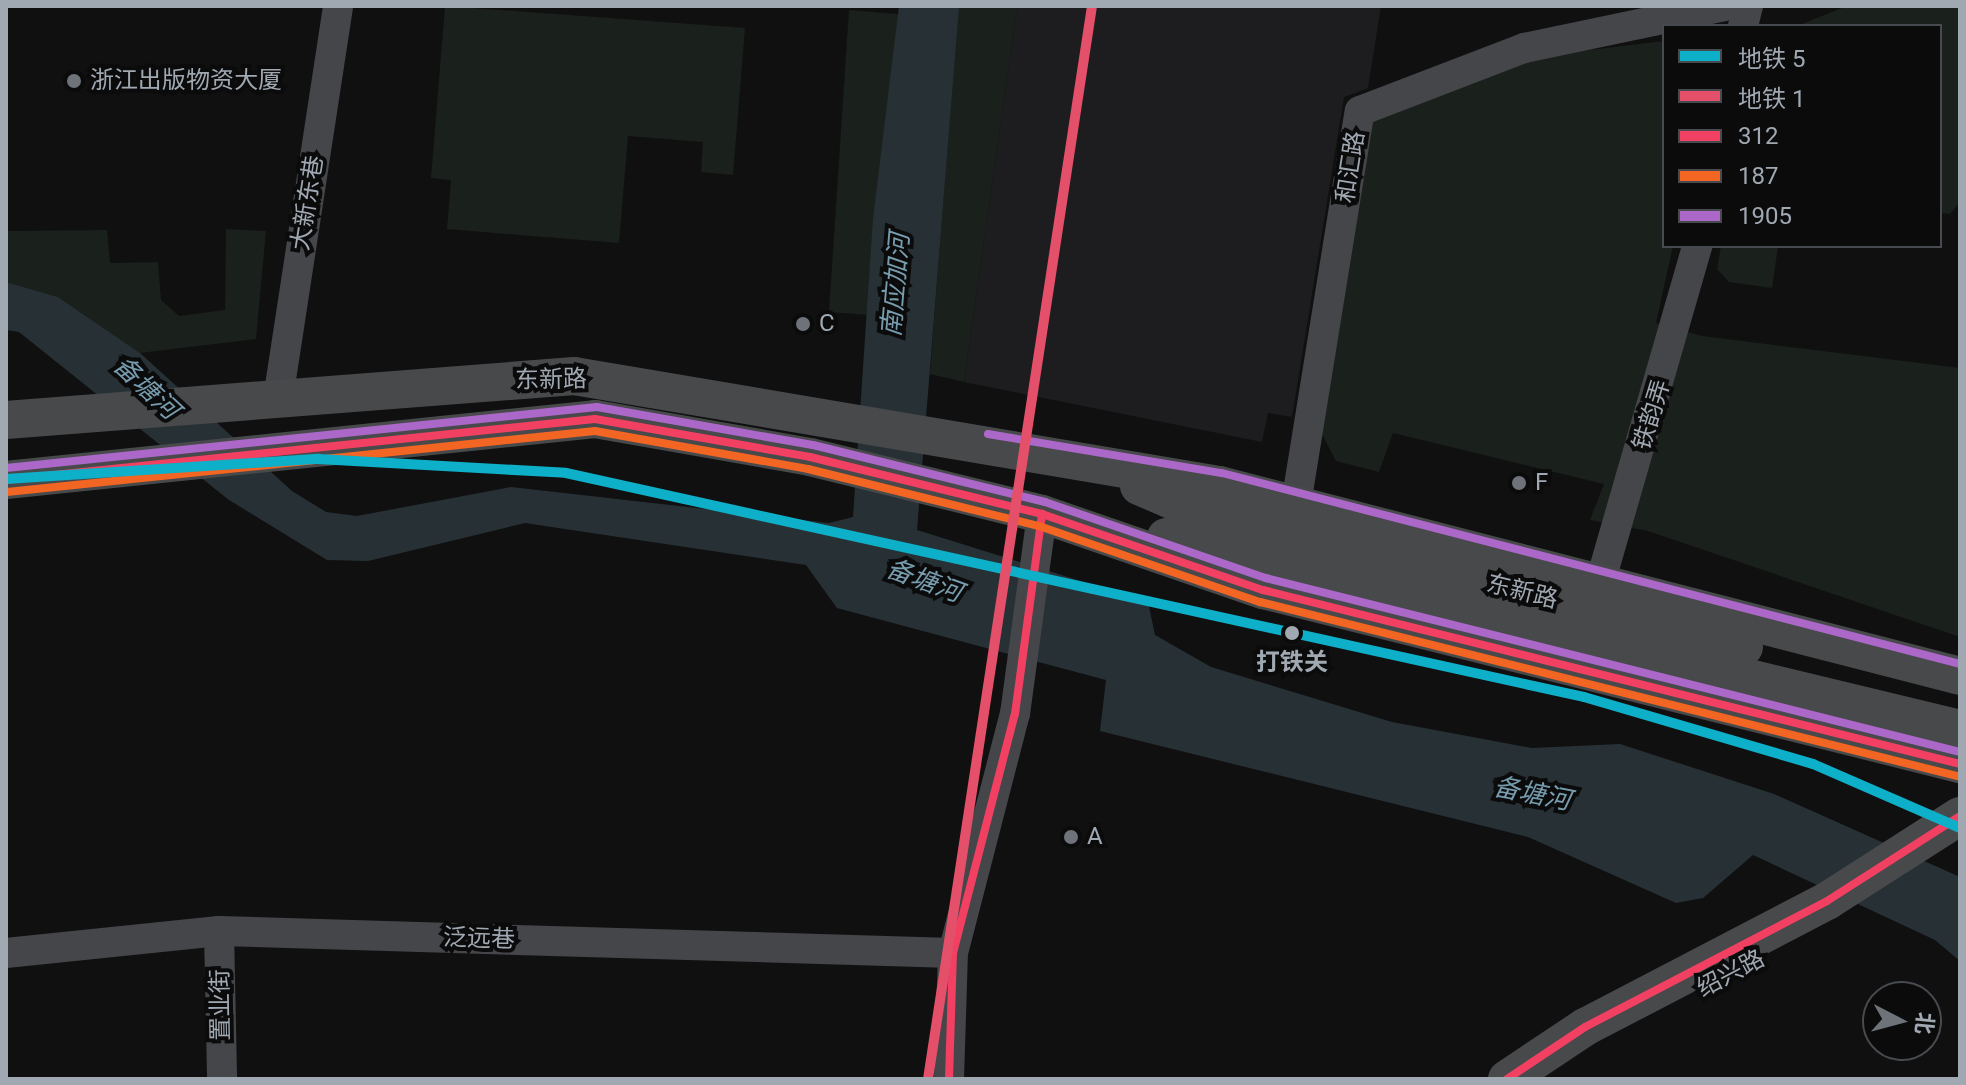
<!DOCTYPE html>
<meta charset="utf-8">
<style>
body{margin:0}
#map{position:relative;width:1966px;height:1085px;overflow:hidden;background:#101011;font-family:Roboto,"Noto Sans SC",sans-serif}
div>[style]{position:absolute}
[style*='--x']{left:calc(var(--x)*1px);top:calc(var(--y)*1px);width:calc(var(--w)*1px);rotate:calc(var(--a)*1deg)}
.built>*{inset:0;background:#1d1d1f}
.green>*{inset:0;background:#1a201b}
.water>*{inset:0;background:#273135}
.minor>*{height:30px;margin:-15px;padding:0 15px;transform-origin:15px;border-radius:15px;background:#454649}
.major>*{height:38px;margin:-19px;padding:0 19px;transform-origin:19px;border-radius:19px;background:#47494b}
.bus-1>*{height:8px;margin:-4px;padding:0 4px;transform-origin:4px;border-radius:4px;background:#f24062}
.bus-2>*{height:8px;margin:-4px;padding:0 4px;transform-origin:4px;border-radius:4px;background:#f26522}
.bus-3>*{height:8px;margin:-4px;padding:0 4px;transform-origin:4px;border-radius:4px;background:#ac68c9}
.metro-1>*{height:10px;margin:-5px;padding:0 5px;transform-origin:5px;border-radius:5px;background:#0db0c8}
.metro-2>*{height:10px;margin:-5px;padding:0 5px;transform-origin:5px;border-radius:5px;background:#e44f69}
.dots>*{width:22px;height:22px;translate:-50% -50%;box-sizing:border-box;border:4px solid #0b0b0c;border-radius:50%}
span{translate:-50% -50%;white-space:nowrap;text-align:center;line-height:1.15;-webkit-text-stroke:8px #0b0b0c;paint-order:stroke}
.poi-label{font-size:24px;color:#a0a8b2}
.left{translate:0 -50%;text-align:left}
.street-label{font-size:24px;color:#a0a8b2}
.stop-label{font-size:24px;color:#a0a8b2;font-weight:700}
.water-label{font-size:26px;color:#769cae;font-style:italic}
.frame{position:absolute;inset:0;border:8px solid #a0a8b2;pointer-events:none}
.legend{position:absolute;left:1662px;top:24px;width:280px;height:224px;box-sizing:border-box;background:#0b0b0c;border:2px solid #474a4e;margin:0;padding:10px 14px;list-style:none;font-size:24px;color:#a0a8b2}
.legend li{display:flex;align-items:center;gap:16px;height:40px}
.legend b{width:40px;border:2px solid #474a4e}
.north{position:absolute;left:1862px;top:981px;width:80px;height:80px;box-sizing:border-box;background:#0b0b0c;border:2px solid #474a4e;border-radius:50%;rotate:96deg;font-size:22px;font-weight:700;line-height:32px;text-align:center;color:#a0a8b2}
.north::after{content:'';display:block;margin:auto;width:28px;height:36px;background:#6e737a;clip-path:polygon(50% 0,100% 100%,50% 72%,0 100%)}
</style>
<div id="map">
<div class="built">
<i style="clip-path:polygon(1017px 6px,1381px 6px,1368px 88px,1344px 97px,1292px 417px,1268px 413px,1262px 442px,964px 382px)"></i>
</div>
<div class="green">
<i style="clip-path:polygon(445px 6px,745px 28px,733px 175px,701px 172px,703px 142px,628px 136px,619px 243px,447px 229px,451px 180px,431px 178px)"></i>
<i style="clip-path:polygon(958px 6px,1017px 6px,964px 382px,930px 374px)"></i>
<i style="clip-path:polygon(1847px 6px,1960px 6px,1960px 202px,1950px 214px,1940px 213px,1940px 26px,1797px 26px)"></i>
<i style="clip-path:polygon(849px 10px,898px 14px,869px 315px,829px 312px)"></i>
<i style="clip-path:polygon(1664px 41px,1664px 246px,1673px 246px,1656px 323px,1702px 336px,1960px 368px,1960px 637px,1648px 531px,1590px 520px,1604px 484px,1393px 433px,1379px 472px,1336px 461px,1322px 434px,1371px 122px,1540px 56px)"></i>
<i style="clip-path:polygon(226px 229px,266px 231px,256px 339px,140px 353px,58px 297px,6px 282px,6px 231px,107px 230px,110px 263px,158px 262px,161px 300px,179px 316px,225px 310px)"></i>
<i style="clip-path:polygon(1721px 246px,1778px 246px,1772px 288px,1729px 282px,1717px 269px)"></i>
</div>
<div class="water">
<i style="clip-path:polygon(899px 6px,959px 6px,917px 530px,1148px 602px,1155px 635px,1211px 667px,1392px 722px,1532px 748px,1620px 744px,1774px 794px,1960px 877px,1960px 961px,1935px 940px,1753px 855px,1703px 898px,1676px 903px,1528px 837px,1100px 731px,1106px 680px,837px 608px,806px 565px,525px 523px,368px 561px,327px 560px,229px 500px,19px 332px,6px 330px,6px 282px,58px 297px,140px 353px,292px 491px,326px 512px,357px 516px,511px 487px,829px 523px,853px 517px,873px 219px)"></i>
</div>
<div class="minor">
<i style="--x:1743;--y:26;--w:21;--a:-76"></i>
<i style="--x:278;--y:399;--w:398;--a:-81.3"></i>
<i style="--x:1296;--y:504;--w:398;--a:-80.8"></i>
<i style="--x:1360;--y:111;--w:176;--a:-21"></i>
<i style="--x:1524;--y:48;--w:205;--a:-11.8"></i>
<i style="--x:1600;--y:583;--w:351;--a:-73.9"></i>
<i style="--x:219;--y:931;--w:148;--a:88.8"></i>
<i style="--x:6;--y:953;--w:214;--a:-5.9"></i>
<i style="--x:219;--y:931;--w:734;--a:1.72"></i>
<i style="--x:949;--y:1079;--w:126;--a:-88.2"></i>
<i style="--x:953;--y:953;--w:247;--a:-75.5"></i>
<i style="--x:1015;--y:714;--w:202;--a:-82.3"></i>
</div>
<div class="major">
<i style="--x:6;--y:420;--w:570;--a:-4.43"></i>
<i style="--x:574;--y:376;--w:654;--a:9.59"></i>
<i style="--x:1219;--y:485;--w:765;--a:14.45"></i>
<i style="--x:6;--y:480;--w:592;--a:-5.91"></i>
<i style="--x:595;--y:419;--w:218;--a:10"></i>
<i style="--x:810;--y:457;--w:239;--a:13.8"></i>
<i style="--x:1042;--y:514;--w:234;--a:19"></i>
<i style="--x:1263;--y:590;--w:718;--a:14.02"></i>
<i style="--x:1139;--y:486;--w:73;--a:23.4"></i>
<i style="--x:1206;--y:515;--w:554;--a:13.79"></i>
<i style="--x:1166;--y:537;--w:817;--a:13.59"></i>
<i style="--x:1507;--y:1079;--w:94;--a:-33.7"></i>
<i style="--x:1585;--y:1027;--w:273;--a:-27.5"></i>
<i style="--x:1827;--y:901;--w:158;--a:-32.6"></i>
</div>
<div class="bus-1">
<i style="--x:6;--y:480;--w:592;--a:-5.91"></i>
<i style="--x:595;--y:419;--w:218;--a:10"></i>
<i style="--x:810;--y:457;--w:239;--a:13.8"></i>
<i style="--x:1042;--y:514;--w:234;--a:19"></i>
<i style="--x:1263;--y:590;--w:718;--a:14.02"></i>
<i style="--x:949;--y:1079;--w:126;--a:-88.2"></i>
<i style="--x:953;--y:953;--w:247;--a:-75.5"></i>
<i style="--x:1015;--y:714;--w:202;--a:-82.3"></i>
<i style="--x:1507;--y:1079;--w:94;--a:-33.7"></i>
<i style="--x:1585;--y:1027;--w:273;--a:-27.5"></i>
<i style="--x:1827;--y:901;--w:158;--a:-32.6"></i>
</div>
<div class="bus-2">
<i style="--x:7;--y:492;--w:591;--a:-5.92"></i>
<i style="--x:595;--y:431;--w:216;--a:10.1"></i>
<i style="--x:808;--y:469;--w:238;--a:13.9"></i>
<i style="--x:1039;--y:526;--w:234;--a:19"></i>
<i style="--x:1260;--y:602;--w:718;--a:14.02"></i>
</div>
<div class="bus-3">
<i style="--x:988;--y:434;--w:237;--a:9.5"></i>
<i style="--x:1222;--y:473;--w:762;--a:14.51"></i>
<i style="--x:6;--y:468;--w:594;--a:-5.89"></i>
<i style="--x:597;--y:407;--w:219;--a:10"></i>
<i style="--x:813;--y:445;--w:239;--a:13.8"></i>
<i style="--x:1045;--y:502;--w:234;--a:19"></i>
<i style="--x:1266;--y:578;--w:715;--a:14.08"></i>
</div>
<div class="metro-1">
<i style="--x:6;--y:479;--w:313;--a:-3.7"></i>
<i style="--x:318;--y:459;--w:248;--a:3.2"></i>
<i style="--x:566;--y:473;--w:1042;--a:12.41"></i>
<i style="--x:1584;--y:697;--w:239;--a:16.3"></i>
<i style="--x:1813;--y:764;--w:160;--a:23.5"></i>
</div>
<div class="metro-2">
<i style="--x:928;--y:1079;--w:1085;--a:-81.31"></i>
</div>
<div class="dots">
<i style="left:74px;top:81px;background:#6e737a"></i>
<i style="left:803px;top:324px;background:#6e737a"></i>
<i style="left:1519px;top:483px;background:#6e737a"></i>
<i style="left:1292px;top:633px;background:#a0a8b2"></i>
<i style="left:1071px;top:837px;background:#6e737a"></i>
</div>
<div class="poi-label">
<span class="left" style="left:90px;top:81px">浙江出版物资大厦</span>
<span class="left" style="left:819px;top:324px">C</span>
<span class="left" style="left:1535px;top:483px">F</span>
<span class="left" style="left:1087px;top:837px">A</span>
</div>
<div class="street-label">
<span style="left:1351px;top:167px;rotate:-81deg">和汇路</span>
<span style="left:308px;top:203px;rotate:-81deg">大新东巷</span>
<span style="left:551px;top:380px;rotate:-1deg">东新路</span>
<span style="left:1652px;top:415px;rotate:-73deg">铁韵弄</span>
<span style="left:1522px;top:592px;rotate:14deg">东新路</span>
<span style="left:479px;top:939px;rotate:2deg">泛远巷</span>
<span style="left:1731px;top:974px;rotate:-28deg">绍兴路</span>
<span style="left:221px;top:1005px;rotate:-91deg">置业街</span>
</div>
<div class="stop-label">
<span style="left:1292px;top:663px">打铁关</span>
</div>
<div class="water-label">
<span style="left:896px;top:285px;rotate:-85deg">南应加河</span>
<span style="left:146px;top:388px;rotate:43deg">备塘河</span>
<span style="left:924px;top:581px;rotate:20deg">备塘河</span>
<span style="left:1532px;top:794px;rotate:11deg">备塘河</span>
</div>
<div class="frame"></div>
<ul class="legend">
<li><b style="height:10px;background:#0db0c8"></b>地铁 5</li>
<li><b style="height:10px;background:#e44f69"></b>地铁 1</li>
<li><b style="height:10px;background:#f24062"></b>312</li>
<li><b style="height:10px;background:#f26522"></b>187</li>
<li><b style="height:10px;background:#ac68c9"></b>1905</li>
</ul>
<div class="north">北</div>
</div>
